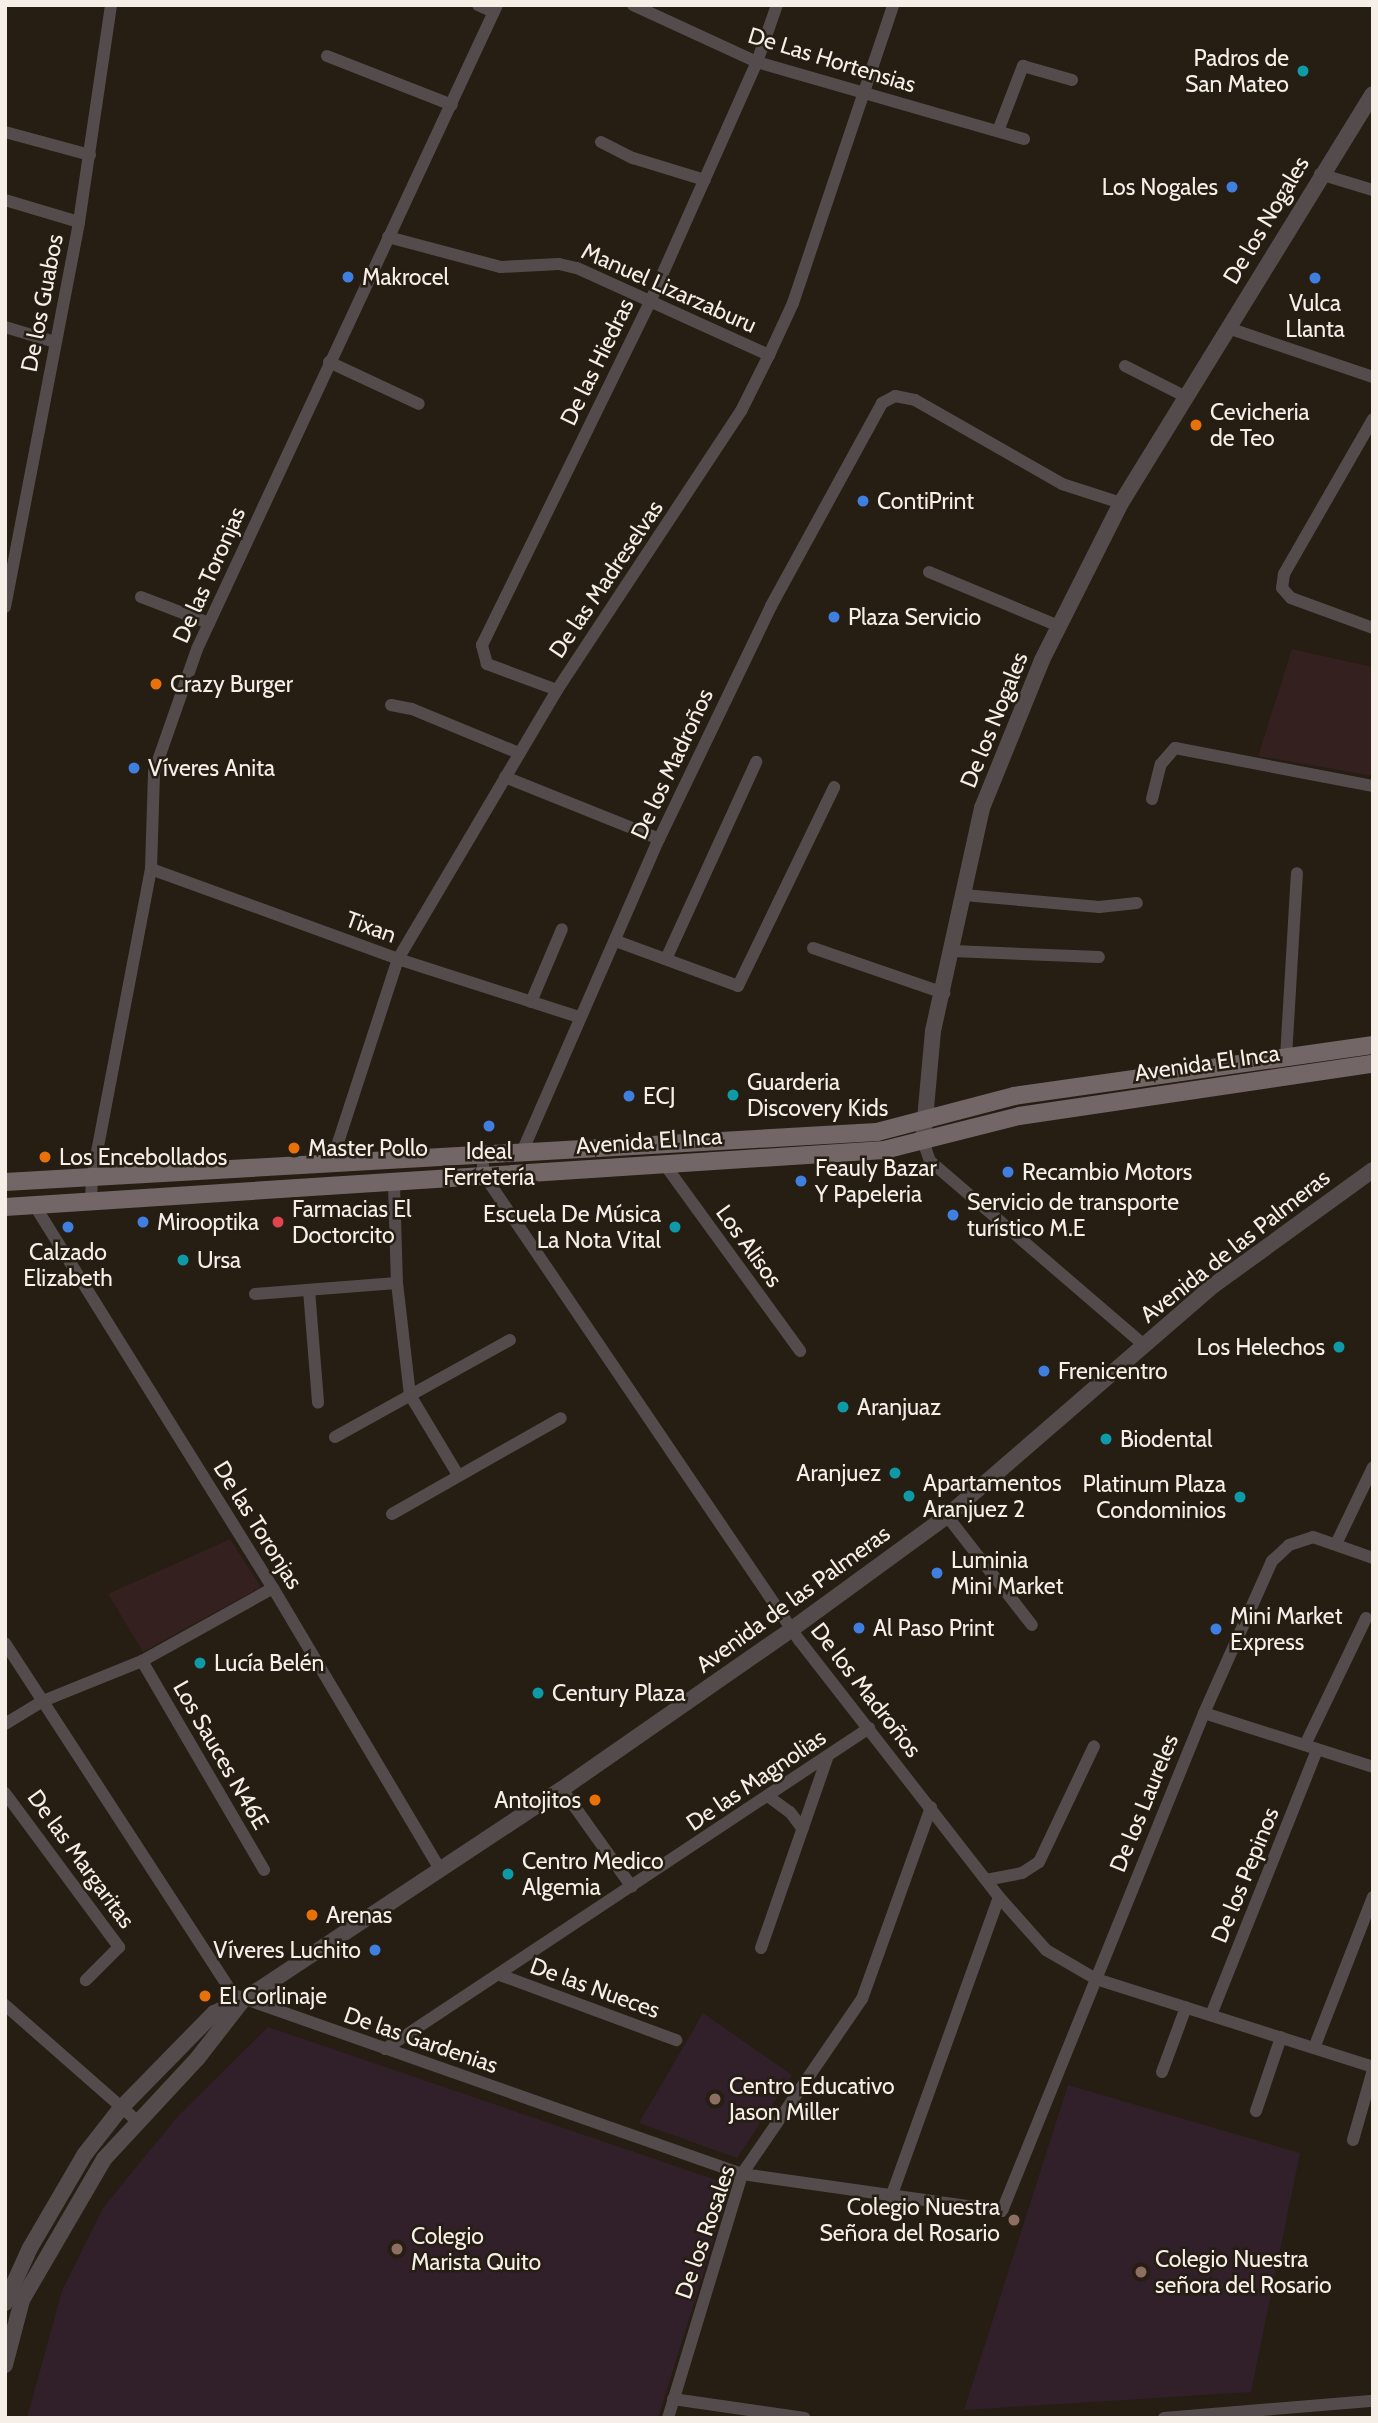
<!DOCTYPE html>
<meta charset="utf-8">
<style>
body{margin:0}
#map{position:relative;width:1378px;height:2423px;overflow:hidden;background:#261d13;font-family:Cabin,sans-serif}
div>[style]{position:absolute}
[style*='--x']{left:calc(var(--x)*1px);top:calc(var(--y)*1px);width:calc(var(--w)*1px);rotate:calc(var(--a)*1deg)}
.industrial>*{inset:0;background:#33201f}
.education>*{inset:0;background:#31202a}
.minor>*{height:12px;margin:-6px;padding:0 6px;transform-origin:6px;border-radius:6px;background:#544c4c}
.tertiary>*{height:16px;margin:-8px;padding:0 8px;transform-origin:8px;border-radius:8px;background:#544c4c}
.secondary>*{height:18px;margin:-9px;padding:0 9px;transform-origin:9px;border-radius:9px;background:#726666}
.dots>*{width:19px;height:19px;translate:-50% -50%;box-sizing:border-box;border:4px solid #261d13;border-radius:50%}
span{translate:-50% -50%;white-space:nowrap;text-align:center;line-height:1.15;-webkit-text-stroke:5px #261d13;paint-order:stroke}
.poi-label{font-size:23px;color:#f5efe8}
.right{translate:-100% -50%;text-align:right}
.left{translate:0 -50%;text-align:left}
.street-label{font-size:23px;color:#f5efe8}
.frame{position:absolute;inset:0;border:7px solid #f5efe8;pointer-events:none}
</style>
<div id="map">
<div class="industrial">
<i style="clip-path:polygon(1292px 649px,1373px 667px,1373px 776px,1258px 756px)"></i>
<i style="clip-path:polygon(230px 1539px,261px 1587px,143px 1652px,108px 1594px)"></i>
</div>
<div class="education">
<i style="clip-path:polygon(703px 2013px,792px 2075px,737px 2158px,639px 2123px)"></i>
<i style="clip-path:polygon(268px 2027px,731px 2185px,658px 2418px,27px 2418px,62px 2291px,103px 2208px,178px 2116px)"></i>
<i style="clip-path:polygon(1068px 2085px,1300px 2153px,1251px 2392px,964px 2410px)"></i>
</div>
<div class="minor">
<i style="--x:478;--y:5;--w:17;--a:24"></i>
<i style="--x:633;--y:5;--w:136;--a:24.7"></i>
<i style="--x:757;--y:62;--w:278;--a:16.1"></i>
<i style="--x:327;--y:56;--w:134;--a:21.4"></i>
<i style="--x:998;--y:131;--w:70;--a:-69"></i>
<i style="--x:1023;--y:66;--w:51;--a:15.9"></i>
<i style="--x:5;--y:132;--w:88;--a:15.1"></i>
<i style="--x:601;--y:142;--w:36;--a:27"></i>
<i style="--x:633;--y:158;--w:75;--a:17"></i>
<i style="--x:1320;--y:174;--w:55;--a:16.8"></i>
<i style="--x:5;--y:200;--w:77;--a:16.6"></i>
<i style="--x:388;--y:237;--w:117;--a:14.9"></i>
<i style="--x:501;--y:267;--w:58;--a:-3"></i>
<i style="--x:559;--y:264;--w:18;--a:13"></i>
<i style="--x:577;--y:268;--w:211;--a:24.4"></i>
<i style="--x:5;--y:327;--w:52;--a:16.7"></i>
<i style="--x:1228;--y:328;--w:153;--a:18.7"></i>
<i style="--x:329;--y:362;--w:99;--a:25"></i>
<i style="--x:1125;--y:366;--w:68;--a:26.9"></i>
<i style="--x:1373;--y:419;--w:179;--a:119.9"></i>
<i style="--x:1284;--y:574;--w:14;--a:98"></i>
<i style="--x:1282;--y:588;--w:13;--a:48"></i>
<i style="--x:1291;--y:598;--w:87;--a:20.1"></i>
<i style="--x:929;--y:572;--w:141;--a:22.6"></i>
<i style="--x:141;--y:597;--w:73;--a:20.9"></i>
<i style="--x:5;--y:607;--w:392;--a:-79.1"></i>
<i style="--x:79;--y:222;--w:219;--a:-81.6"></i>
<i style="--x:557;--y:690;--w:75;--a:-159.6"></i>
<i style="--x:487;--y:664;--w:20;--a:-105"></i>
<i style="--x:482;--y:645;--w:382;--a:-63.9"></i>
<i style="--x:650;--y:302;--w:263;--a:-66"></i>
<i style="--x:757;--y:62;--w:60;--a:-70.7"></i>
<i style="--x:391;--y:705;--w:21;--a:11"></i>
<i style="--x:412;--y:709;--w:116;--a:22.4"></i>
<i style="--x:505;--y:777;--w:166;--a:21.9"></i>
<i style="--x:1152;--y:799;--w:36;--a:-76"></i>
<i style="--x:1161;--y:764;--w:21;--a:-49"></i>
<i style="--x:1175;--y:748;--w:202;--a:10.9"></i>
<i style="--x:151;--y:869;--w:263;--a:20"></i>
<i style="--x:398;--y:959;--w:190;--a:17.8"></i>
<i style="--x:964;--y:895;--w:136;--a:5.1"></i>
<i style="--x:1099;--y:907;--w:38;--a:-6"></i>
<i style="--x:616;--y:941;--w:130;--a:20.2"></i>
<i style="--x:738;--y:986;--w:221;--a:-64.2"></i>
<i style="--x:813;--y:948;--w:139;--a:19"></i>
<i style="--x:953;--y:951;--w:146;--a:2.4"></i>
<i style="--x:666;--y:959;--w:217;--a:-65.4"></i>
<i style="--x:531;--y:1002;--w:79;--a:-67"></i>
<i style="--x:1286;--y:1057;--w:184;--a:-86.6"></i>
<i style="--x:923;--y:1141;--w:21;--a:71"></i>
<i style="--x:930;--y:1161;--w:282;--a:40.7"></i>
<i style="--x:522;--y:1152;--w:342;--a:-66.4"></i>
<i style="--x:659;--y:839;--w:259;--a:-64.3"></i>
<i style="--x:771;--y:606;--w:231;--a:-61.3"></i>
<i style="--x:882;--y:403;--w:15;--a:-28"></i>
<i style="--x:895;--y:396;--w:20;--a:11"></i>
<i style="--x:915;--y:400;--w:169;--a:29.7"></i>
<i style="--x:1062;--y:484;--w:62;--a:17.9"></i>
<i style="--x:482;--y:1154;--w:21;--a:85"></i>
<i style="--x:484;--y:1175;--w:562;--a:55.89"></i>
<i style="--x:799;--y:1640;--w:326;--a:52.1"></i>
<i style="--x:999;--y:1897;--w:71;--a:48.4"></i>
<i style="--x:1046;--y:1950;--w:58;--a:30.1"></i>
<i style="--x:1096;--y:1979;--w:291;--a:17.6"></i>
<i style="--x:331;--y:1164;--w:216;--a:-71.9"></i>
<i style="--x:398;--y:959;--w:312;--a:-59.4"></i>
<i style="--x:557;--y:690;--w:334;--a:-56.6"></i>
<i style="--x:741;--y:411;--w:63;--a:-63.4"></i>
<i style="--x:769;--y:355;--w:57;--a:-65.2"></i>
<i style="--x:793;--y:303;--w:314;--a:-71.4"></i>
<i style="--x:665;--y:1165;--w:230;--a:54"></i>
<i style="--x:394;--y:1184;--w:99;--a:88.3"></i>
<i style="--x:397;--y:1283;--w:113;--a:83.4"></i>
<i style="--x:410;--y:1395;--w:93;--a:59"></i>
<i style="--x:91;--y:1203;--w:25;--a:-88"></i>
<i style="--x:92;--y:1178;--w:315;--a:-79.2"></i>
<i style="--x:151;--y:869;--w:97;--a:-88.2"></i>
<i style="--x:154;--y:772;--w:130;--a:-70.7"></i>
<i style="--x:197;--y:649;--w:710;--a:-65.02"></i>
<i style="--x:35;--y:1206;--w:450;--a:58.1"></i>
<i style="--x:273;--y:1588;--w:327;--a:59.3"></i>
<i style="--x:309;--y:1290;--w:113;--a:85.4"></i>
<i style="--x:255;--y:1294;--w:142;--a:-4.4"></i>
<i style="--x:335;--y:1437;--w:200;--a:-29"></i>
<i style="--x:392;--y:1514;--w:194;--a:-29.6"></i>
<i style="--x:947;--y:1516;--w:138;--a:52.1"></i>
<i style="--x:1336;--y:1544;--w:85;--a:-64.3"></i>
<i style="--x:5;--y:1643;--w:420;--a:57"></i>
<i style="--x:234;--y:1995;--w:539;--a:19.41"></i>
<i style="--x:742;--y:2174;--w:263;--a:8.1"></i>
<i style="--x:1002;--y:2211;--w:537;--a:-67.92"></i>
<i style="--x:1204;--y:1713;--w:167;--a:-65.9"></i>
<i style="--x:1272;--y:1561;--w:23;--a:-43"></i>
<i style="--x:1289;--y:1545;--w:25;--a:-18"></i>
<i style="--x:1313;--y:1537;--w:64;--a:19.3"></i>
<i style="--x:142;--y:1661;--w:242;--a:59.7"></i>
<i style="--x:1204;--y:1713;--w:177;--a:17.7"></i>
<i style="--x:5;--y:1724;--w:44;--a:-31.2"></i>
<i style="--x:43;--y:1701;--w:107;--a:-22"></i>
<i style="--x:142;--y:1661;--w:150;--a:-29.1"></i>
<i style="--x:1305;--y:1745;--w:141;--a:-64.3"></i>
<i style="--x:562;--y:1789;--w:120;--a:54.5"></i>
<i style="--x:5;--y:1793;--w:192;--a:53.5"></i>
<i style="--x:119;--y:1947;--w:47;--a:135"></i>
<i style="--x:769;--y:1797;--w:26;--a:36"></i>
<i style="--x:790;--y:1812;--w:21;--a:53"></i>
<i style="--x:986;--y:1880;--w:37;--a:-11"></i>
<i style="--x:1022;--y:1873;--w:20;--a:-33"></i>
<i style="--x:1039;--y:1862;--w:128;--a:-64.6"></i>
<i style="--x:761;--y:1948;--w:200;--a:-70.8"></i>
<i style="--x:500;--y:1975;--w:188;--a:20.3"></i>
<i style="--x:5;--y:2005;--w:174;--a:41.3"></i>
<i style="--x:1211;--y:2015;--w:285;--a:-68.2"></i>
<i style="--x:1314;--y:2048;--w:162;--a:-68.7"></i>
<i style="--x:385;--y:2049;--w:581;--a:-33.55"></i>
<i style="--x:1162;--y:2072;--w:69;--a:-69.7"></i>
<i style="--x:1256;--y:2111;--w:78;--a:-71.3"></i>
<i style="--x:1353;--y:2140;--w:73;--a:-74.1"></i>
<i style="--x:891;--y:2197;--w:319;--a:-70.2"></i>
<i style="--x:673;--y:2399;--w:133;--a:8.2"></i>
<i style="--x:668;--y:2418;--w:255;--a:-73.1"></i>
<i style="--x:742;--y:2174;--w:212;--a:-55.6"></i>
<i style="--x:862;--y:1999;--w:204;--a:-70.2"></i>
<i style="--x:1164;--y:2418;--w:210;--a:-4.7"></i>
</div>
<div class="tertiary">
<i style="--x:923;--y:1141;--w:110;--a:-84.8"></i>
<i style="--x:933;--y:1031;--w:228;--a:-77.6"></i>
<i style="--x:982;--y:808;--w:160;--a:-67.9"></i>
<i style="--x:1042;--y:660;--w:176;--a:-63.3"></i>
<i style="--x:1121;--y:503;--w:480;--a:-58.4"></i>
<i style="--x:5;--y:2303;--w:60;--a:-65.6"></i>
<i style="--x:30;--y:2248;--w:109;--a:-59.7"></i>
<i style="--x:85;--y:2154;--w:58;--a:-52"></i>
<i style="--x:121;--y:2108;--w:133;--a:-45.6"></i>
<i style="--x:214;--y:2013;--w:32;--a:-24"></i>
<i style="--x:243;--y:2000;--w:382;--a:-33.5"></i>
<i style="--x:562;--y:1789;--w:280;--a:-34.8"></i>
<i style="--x:792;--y:1629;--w:192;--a:-36.1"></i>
<i style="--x:947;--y:1516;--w:353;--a:-40.9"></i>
<i style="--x:1214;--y:1285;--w:196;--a:-35.9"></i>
<i style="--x:5;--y:2365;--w:67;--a:-75.3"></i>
<i style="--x:22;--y:2300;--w:163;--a:-59.8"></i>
<i style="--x:104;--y:2159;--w:137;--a:-47.1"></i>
<i style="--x:197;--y:2059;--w:75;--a:-52.1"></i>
</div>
<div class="secondary">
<i style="--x:5;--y:1182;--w:873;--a:-3.28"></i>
<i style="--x:877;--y:1132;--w:142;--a:-14.7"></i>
<i style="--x:1014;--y:1096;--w:363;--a:-8.1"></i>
<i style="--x:5;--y:1207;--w:881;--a:-3.71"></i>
<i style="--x:884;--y:1150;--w:139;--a:-14.1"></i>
<i style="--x:1019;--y:1116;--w:358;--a:-8.4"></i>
</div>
<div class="dots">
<i style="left:1303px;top:71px;background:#0f9aa8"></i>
<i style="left:1232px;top:187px;background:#3f7fe0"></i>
<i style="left:348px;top:277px;background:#3f7fe0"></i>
<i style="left:1315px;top:278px;background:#3f7fe0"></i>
<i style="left:1196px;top:425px;background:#e8710a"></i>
<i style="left:863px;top:501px;background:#3f7fe0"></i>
<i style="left:834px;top:617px;background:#3f7fe0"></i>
<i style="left:156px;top:684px;background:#e8710a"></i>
<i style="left:134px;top:768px;background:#3f7fe0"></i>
<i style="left:733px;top:1095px;background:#0f9aa8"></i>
<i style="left:629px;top:1096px;background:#3f7fe0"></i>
<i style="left:489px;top:1126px;background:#3f7fe0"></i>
<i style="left:294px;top:1148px;background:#e8710a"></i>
<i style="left:45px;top:1157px;background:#e8710a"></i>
<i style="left:1008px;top:1172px;background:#3f7fe0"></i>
<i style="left:801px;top:1181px;background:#3f7fe0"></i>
<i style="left:953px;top:1215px;background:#3f7fe0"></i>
<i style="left:143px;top:1222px;background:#3f7fe0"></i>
<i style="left:278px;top:1222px;background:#e0444e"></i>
<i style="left:68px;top:1227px;background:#3f7fe0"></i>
<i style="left:675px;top:1227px;background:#0f9aa8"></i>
<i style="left:183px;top:1260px;background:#0f9aa8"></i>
<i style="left:1339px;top:1347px;background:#0f9aa8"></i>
<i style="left:1044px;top:1371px;background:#3f7fe0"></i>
<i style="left:843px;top:1407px;background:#0f9aa8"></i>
<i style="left:1106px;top:1439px;background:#0f9aa8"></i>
<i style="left:895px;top:1473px;background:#0f9aa8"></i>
<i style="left:909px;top:1496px;background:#0f9aa8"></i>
<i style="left:1240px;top:1497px;background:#0f9aa8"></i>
<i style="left:937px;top:1573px;background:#3f7fe0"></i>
<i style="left:859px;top:1628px;background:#3f7fe0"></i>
<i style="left:1216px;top:1629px;background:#3f7fe0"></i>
<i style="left:200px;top:1663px;background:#0f9aa8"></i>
<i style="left:538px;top:1693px;background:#0f9aa8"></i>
<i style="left:595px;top:1800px;background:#e8710a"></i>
<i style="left:508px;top:1874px;background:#0f9aa8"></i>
<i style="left:312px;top:1915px;background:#e8710a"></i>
<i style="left:375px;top:1950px;background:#3f7fe0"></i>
<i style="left:205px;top:1996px;background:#e8710a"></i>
<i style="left:715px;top:2099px;background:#8d6e63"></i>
<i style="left:1014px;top:2220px;background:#8d6e63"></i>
<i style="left:397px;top:2249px;background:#8d6e63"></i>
<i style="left:1141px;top:2272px;background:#8d6e63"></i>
</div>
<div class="poi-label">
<span class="right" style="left:1289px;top:71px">Padros de<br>San Mateo</span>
<span class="right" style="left:1218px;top:187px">Los Nogales</span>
<span class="left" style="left:362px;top:277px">Makrocel</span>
<span style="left:1315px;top:316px">Vulca<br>Llanta</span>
<span class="left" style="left:1210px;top:425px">Cevicheria<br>de Teo</span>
<span class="left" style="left:877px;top:501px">ContiPrint</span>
<span class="left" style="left:848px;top:617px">Plaza Servicio</span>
<span class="left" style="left:170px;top:684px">Crazy Burger</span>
<span class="left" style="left:148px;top:768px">Víveres Anita</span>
<span class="left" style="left:747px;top:1095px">Guarderia<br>Discovery Kids</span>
<span class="left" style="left:643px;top:1096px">ECJ</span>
<span class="left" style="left:308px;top:1148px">Master Pollo</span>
<span style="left:489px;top:1164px">Ideal<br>Ferretería</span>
<span class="left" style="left:59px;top:1157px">Los Encebollados</span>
<span class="left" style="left:815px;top:1181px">Feauly Bazar<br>Y Papeleria</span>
<span class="left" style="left:1022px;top:1172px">Recambio Motors</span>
<span class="left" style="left:967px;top:1215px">Servicio de transporte<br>turístico M.E</span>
<span class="left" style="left:292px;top:1222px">Farmacias El<br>Doctorcito</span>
<span class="right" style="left:661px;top:1227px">Escuela De Música<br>La Nota Vital</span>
<span class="left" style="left:157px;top:1222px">Mirooptika</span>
<span style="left:68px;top:1265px">Calzado<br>Elizabeth</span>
<span class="left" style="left:197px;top:1260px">Ursa</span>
<span class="right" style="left:1325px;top:1347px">Los Helechos</span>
<span class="left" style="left:1058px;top:1371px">Frenicentro</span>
<span class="left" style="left:857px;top:1407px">Aranjuaz</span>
<span class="left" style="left:1120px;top:1439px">Biodental</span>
<span class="right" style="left:881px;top:1473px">Aranjuez</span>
<span class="left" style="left:923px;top:1496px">Apartamentos<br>Aranjuez 2</span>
<span class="right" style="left:1226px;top:1497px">Platinum Plaza<br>Condominios</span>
<span class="left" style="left:951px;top:1573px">Luminia<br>Mini Market</span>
<span class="left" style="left:1230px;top:1629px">Mini Market<br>Express</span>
<span class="left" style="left:873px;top:1628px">Al Paso Print</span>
<span class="left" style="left:214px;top:1663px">Lucía Belén</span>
<span class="left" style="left:552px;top:1693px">Century Plaza</span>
<span class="right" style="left:581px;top:1800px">Antojitos</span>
<span class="left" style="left:522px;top:1874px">Centro Medico<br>Algemia</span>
<span class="left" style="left:326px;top:1915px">Arenas</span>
<span class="right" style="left:361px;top:1950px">Víveres Luchito</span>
<span class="left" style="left:219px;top:1996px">El Corlinaje</span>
<span class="left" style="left:729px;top:2099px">Centro Educativo<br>Jason Miller</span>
<span class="right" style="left:1000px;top:2220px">Colegio Nuestra<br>Señora del Rosario</span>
<span class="left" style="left:411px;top:2249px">Colegio<br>Marista Quito</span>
<span class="left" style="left:1155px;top:2272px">Colegio Nuestra<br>señora del Rosario</span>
</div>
<div class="street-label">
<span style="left:832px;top:60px;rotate:17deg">De Las Hortensias</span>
<span style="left:1266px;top:220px;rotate:-59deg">De los Nogales</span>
<span style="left:669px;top:288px;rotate:24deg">Manuel Lizarzaburu</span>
<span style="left:42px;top:303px;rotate:-79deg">De los Guabos</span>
<span style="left:597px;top:362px;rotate:-64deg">De las Hiedras</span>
<span style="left:209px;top:575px;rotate:-66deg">De las Toronjas</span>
<span style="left:606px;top:579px;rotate:-56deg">De las Madreselvas</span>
<span style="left:994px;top:720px;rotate:-68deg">De los Nogales</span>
<span style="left:672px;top:764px;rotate:-65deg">De los Madroños</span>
<span style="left:371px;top:927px;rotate:20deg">Tixan</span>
<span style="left:1207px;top:1063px;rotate:-8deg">Avenida El Inca</span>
<span style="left:649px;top:1141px;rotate:-4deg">Avenida El Inca</span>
<span style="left:749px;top:1246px;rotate:54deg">Los Alisos</span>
<span style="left:1235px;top:1246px;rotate:-38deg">Avenida de las Palmeras</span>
<span style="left:258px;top:1525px;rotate:58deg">De las Toronjas</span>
<span style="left:793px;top:1599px;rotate:-36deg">Avenida de las Palmeras</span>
<span style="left:866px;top:1690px;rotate:52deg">De los Madroños</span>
<span style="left:221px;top:1755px;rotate:60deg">Los Sauces N46E</span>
<span style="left:756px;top:1780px;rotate:-34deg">De las Magnolias</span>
<span style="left:1144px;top:1803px;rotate:-68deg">De los Laureles</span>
<span style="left:81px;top:1859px;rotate:54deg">De las Margaritas</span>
<span style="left:1245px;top:1875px;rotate:-68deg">De los Pepinos</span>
<span style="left:595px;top:1988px;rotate:20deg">De las Nueces</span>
<span style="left:421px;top:2040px;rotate:19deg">De las Gardenias</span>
<span style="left:705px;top:2232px;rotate:-71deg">De los Rosales</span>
</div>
<div class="frame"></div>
</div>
